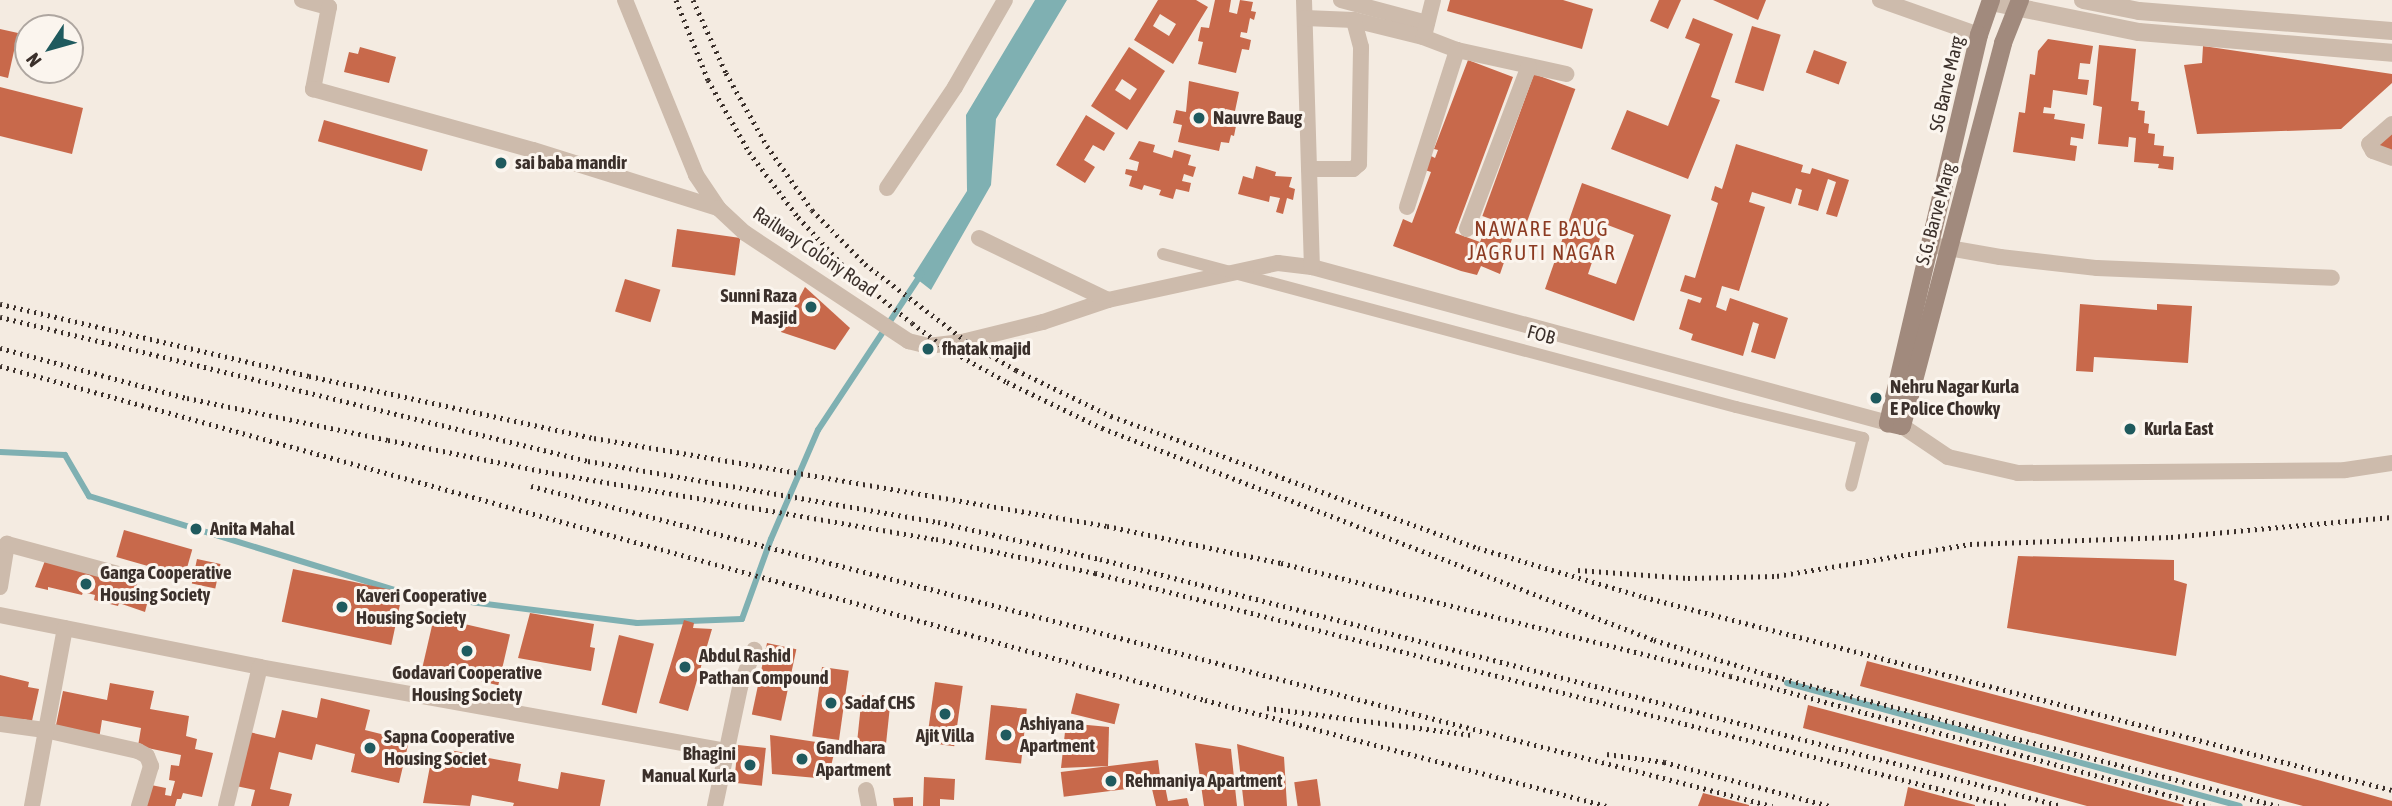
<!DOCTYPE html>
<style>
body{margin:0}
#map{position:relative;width:2392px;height:806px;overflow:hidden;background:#f4ebe1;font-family:"Asap Condensed",sans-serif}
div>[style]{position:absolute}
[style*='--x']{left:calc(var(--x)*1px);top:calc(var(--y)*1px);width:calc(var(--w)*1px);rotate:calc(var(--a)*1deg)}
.water>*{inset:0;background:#7fb0b2}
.stream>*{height:6px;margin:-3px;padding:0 3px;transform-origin:3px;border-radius:3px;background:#7fb0b2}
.building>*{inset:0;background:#c8694b;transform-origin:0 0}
.minor>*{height:16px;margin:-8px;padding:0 8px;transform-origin:8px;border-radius:8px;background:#cdbbac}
.tertiary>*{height:18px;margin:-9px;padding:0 9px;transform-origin:9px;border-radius:9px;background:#cdbbac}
.secondary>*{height:18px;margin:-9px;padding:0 9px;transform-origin:9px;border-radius:9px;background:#a18a7d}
.rail>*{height:5px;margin-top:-2.5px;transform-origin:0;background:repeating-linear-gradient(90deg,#3b302b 0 2px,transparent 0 7px)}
.pedestrian-bridge>*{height:12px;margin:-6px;padding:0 6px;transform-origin:6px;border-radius:6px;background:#cdbbac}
.dots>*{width:19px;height:19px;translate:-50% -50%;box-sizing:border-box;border:4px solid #fbf5ee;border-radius:50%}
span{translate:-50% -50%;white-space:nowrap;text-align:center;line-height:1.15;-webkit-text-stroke:6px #fbf5ee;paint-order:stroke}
.street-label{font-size:19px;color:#3b302b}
.poi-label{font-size:19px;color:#3b302b;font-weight:700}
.left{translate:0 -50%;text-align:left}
.right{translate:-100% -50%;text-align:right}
.neighbourhood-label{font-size:21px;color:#8c3b22;letter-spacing:2px}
.north{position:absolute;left:14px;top:14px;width:70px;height:70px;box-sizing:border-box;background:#fbf5ee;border:2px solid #aea6a0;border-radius:50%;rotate:234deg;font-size:19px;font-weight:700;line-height:28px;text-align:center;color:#3b302b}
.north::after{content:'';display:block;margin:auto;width:24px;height:32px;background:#1f5a5e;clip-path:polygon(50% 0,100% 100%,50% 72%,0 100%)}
</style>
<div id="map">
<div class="water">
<i style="clip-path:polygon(1035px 0,1067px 0,996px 119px,991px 185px,931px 290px,913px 276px,967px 191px,966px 115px)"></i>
</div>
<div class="stream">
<i style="--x:0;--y:452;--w:65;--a:2.6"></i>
<i style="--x:65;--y:455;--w:48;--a:59.7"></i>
<i style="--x:89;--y:496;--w:333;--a:17.1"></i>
<i style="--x:407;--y:594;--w:232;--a:7.2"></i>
<i style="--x:637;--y:623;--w:105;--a:-2.2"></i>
<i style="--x:742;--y:619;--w:85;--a:-70.1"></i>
<i style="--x:771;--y:539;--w:119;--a:-66.7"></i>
<i style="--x:818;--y:430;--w:188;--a:-56.5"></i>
<i style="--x:1787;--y:683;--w:469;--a:15.2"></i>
</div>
<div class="building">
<i style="clip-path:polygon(evenodd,1158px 0,1196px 0,1208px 7px,1173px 64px,1134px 40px,1158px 0,1160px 14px,1176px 24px,1169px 36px,1153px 26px,1160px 14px)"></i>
<i style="clip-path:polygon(1215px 0,1231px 0,1229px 12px,1237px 14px,1240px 0,1253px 2px,1251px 11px,1256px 12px,1254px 20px,1250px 18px,1247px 33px,1241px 32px,1240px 37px,1251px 40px,1249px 50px,1242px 49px,1236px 73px,1198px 64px,1203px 42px,1198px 41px,1201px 27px,1209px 28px)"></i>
<i style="clip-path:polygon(1450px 0,1563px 0,1593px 9px,1582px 49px,1447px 11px)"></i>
<i style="clip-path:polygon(1659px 0,1681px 0,1668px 29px,1650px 21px)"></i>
<i style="clip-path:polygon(1713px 0,1766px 0,1758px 20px)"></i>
<i style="clip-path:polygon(1693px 18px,1733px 34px,1711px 97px,1720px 100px,1688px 179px,1611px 149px,1627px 110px,1668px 126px,1700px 44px,1685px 38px)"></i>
<i style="left:1752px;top:26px;width:30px;height:59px;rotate:17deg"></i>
<i style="clip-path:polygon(0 29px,18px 33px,8px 78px,0 76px)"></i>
<i style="clip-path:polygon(2048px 39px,2093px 46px,2090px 64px,2080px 63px,2078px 79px,2089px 80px,2087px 95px,2053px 90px,2051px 108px,2044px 107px,2043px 113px,2055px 114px,2054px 119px,2085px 124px,2083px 139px,2071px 137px,2070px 145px,2077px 146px,2075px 161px,2013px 152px,2019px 112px,2025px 113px,2030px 74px,2035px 75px,2038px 51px)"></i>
<i style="clip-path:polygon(2099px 45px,2136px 49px,2131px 101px,2139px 102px,2138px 110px,2145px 111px,2144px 123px,2149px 124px,2148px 133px,2155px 134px,2154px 145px,2164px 146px,2163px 156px,2174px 157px,2173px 170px,2158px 168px,2159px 164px,2134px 162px,2136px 138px,2129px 137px,2128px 147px,2098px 144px,2102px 107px,2093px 105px)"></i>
<i style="clip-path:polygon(2203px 46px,2392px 74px,2392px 83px,2341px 129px,2197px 134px,2184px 65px,2202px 63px)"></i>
<i style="clip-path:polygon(360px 47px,396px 57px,389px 83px,344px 72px,349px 52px,358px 54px)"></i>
<i style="clip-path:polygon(evenodd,1129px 47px,1165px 71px,1127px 130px,1091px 106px,1129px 47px,1122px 79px,1137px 89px,1130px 100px,1115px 90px,1122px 79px)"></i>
<i style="left:1814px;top:50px;width:35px;height:24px;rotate:20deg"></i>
<i style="clip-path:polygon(1468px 60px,1513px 77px,1455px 233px,1480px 242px,1485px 229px,1512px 239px,1500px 274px,1481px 266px,1477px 275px,1461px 271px,1393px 246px,1403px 219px,1412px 223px,1431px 172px,1425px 170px,1431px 156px,1435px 158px,1438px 150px,1434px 149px)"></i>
<i style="left:1534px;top:74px;width:44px;height:151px;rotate:20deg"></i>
<i style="clip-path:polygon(1189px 81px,1239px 92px,1235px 111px,1226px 109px,1223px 123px,1236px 126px,1234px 136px,1231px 135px,1229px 143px,1221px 142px,1219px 151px,1178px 142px,1182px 125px,1173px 123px,1176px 110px,1186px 112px)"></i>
<i style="clip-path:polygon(0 87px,83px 108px,72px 154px,0 136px)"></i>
<i style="clip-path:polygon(1086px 115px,1115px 133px,1104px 151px,1093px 145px,1084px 160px,1095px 167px,1085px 183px,1056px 165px)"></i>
<i style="left:324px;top:120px;width:108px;height:22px;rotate:16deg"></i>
<i style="clip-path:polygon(2392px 132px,2392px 152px,2374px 147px)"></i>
<i style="clip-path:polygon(1139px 141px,1155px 145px,1153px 152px,1172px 158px,1174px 150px,1191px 155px,1188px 165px,1196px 167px,1193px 177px,1184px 174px,1182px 181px,1191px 183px,1189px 192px,1176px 189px,1173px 199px,1159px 195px,1161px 190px,1144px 185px,1142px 190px,1129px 186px,1132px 176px,1125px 174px,1126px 169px,1137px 171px,1139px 162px,1129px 159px)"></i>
<i style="clip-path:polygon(1736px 144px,1803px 165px,1801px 172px,1810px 174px,1812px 168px,1849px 180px,1837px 217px,1826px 214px,1836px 182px,1828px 179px,1818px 211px,1798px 205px,1802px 190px,1796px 188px,1791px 204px,1752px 192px,1749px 202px,1765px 207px,1739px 291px,1722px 286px,1716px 307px,1726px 311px,1730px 298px,1788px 318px,1775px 359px,1751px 352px,1759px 324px,1753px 322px,1743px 356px,1691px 340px,1693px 334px,1679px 329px,1688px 299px,1700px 303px,1702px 298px,1680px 291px,1685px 275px,1695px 278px,1718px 203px,1711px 200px,1715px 186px,1722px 189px)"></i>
<i style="clip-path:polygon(1256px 166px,1276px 172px,1275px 176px,1292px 177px,1289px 187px,1295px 189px,1293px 200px,1287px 198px,1283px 214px,1276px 212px,1280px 198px,1270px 196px,1269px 202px,1238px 194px,1243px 176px,1253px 179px)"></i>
<i style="clip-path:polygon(evenodd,1582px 183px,1671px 215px,1634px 321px,1545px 289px,1582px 183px,1605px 224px,1634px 235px,1616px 284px,1588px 274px,1605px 224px)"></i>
<i style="left:677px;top:229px;width:64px;height:38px;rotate:8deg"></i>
<i style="left:625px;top:279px;width:37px;height:34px;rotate:17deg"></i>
<i style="clip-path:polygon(805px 287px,850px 328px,835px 350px,781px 332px)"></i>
<i style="clip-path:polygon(2080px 304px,2157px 310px,2157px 304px,2192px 306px,2188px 363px,2094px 357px,2093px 372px,2076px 371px)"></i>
<i style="left:124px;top:530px;width:71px;height:28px;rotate:16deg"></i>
<i style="clip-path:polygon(2018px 556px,2174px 560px,2174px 580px,2187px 584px,2176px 656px,2007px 628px)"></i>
<i style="clip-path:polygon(46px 558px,138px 581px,135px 592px,149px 596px,145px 612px,119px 603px,118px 606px,94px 600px,95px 595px,83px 592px,82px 595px,48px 587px,48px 590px,35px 587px)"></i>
<i style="left:197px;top:559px;width:24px;height:25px;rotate:12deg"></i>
<i style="left:293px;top:569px;width:112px;height:54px;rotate:12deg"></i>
<i style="clip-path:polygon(530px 613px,594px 624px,590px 647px,595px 648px,591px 671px,518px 658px)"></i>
<i style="left:434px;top:617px;width:78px;height:52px;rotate:13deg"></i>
<i style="clip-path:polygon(684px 620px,694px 623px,693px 628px,712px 629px,688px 711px,659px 703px)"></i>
<i style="left:619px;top:635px;width:36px;height:72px;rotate:14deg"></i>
<i style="left:767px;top:643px;width:30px;height:73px;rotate:12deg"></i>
<i style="clip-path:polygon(1867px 661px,2307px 777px,2392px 801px,2392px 806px,2303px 806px,1860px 686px)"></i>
<i style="left:822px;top:667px;width:27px;height:70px;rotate:8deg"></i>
<i style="clip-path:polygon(0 675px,29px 682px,28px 687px,39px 689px,32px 721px,23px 719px,21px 724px,0 719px)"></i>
<i style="left:935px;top:682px;width:28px;height:61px;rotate:8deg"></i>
<i style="clip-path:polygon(110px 683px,154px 691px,150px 709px,189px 716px,186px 736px,197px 739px,195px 749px,213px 753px,202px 797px,183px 793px,181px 799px,177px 799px,175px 806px,146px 806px,151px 785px,166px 788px,165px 795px,171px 796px,175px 781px,169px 780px,171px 765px,179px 766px,181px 755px,138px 746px,141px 728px,102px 720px,99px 739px,55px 730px,63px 691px,107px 700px)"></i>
<i style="left:1076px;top:693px;width:45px;height:21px;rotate:14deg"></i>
<i style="left:862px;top:695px;width:29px;height:48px;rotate:6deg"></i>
<i style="clip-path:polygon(321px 698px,370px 710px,365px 730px,409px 741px,399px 783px,351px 772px,355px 754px,316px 744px,312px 760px,279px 752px,270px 789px,292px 794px,289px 806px,251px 806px,255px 790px,236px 786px,249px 732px,275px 738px,282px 710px,317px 718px)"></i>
<i style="left:991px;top:705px;width:36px;height:55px;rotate:6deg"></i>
<i style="clip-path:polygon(1808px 705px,2184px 805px,2183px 806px,2087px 806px,1803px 728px)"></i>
<i style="clip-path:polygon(1066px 723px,1109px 727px,1108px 766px,1061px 768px)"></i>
<i style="clip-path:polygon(770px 735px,836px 745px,828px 779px,772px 774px)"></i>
<i style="clip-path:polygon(1195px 743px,1231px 749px,1237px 806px,1204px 806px)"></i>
<i style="clip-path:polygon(1237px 744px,1284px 757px,1287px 806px,1244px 806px)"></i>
<i style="left:738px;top:745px;width:28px;height:38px;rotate:6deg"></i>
<i style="clip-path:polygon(449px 750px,466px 753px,465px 765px,476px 767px,478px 756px,521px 764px,518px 781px,558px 789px,561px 772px,605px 780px,600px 806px,513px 806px,514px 803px,472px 795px,470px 806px,423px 803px,430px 766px,445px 769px)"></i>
<i style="left:1158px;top:760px;width:25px;height:98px;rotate:83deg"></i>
<i style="clip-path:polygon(924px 777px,955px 779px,954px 800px,940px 799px,940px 806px,923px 806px)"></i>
<i style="left:1317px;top:779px;width:27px;height:23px;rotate:82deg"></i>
<i style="clip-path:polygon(1165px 786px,1168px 801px,1187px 798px,1189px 806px,1156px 806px,1152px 789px)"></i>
<i style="clip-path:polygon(1908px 787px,1975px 805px,1975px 806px,1904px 806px)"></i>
<i style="clip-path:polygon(1703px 793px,1749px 805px,1749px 806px,1698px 806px)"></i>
<i style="clip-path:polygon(913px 797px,913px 806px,894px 806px,893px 798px)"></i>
</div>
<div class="minor">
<i style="--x:302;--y:0;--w:28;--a:15"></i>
<i style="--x:329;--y:7;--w:84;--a:101"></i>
<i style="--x:313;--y:89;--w:228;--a:15.5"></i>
<i style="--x:533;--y:150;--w:194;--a:17.4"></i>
<i style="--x:625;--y:0;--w:189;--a:67.9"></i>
<i style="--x:696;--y:175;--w:40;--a:56"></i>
<i style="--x:718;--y:208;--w:37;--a:43"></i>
<i style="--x:745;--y:233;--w:196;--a:33.5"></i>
<i style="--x:908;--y:341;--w:21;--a:14"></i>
<i style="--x:928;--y:346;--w:38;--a:-7"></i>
<i style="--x:966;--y:341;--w:79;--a:-13.9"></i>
<i style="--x:1043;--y:322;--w:69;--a:-18.7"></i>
<i style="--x:1108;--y:300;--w:174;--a:-12.3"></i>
<i style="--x:1278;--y:263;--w:34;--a:7"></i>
<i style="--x:1312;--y:267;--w:597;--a:15.15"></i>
<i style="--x:1304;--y:0;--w:267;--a:88.3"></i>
<i style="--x:1341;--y:0;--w:89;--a:15"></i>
<i style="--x:1880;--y:0;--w:105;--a:19.5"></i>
<i style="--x:1305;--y:18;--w:49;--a:2.3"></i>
<i style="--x:1354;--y:20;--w:71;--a:13.8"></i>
<i style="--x:1423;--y:37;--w:36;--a:21"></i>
<i style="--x:1457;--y:50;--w:112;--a:12.4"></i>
<i style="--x:1425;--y:32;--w:33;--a:-76"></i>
<i style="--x:2392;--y:124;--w:30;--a:139"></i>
<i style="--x:2369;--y:144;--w:8;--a:60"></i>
<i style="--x:2373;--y:151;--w:20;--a:20"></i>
<i style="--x:1309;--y:169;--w:44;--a:0"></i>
<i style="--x:1353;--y:169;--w:8;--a:-40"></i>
<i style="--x:1359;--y:164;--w:117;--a:-89"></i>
<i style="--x:1361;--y:47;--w:28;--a:-105"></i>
<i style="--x:887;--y:188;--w:122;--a:-56"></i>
<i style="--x:955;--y:87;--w:100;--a:-60.1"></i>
<i style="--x:1407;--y:207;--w:165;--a:-72.3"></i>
<i style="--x:1467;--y:229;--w:174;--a:-69.2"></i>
<i style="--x:979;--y:238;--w:143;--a:25.7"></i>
<i style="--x:1937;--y:246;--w:64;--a:9.9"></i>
<i style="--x:2000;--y:257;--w:98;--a:6.5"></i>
<i style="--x:2097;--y:268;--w:235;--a:2.4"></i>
<i style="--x:1902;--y:426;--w:55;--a:34"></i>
<i style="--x:1948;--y:457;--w:72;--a:12.9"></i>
<i style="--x:2018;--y:473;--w:327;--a:-0.5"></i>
<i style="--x:2345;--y:470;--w:48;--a:-8.5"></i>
<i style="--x:0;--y:587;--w:44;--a:-80.8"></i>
<i style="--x:7;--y:544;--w:115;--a:15.1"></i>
<i style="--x:0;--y:615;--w:265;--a:11.3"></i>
<i style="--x:260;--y:667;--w:476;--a:10.2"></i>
<i style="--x:0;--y:724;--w:45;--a:7.6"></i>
<i style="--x:45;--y:730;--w:95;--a:12.7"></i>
<i style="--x:138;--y:751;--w:10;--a:29"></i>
<i style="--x:147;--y:756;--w:11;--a:68"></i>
<i style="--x:151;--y:766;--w:42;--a:106.7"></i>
<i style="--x:866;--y:790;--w:16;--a:79"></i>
<i style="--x:32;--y:806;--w:181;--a:-79.5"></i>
<i style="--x:226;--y:806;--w:143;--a:-76.3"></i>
<i style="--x:715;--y:806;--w:122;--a:-78.1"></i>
<i style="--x:740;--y:687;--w:40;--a:-69"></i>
</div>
<div class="tertiary">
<i style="--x:2083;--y:0;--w:57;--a:11.1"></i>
<i style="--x:2139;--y:11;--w:254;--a:4.5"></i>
<i style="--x:1991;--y:2;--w:151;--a:11.5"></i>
<i style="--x:2139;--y:32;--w:254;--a:4.7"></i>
</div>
<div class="secondary">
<i style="--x:1991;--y:0;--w:37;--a:109"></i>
<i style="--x:1979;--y:35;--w:399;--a:103.2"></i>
<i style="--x:1888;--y:423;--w:14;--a:12"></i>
<i style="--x:1902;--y:426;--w:396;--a:-75.2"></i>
<i style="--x:2003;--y:43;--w:46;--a:-68.4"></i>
</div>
<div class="rail">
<i style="--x:676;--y:0;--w:86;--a:68.2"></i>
<i style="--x:708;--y:80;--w:83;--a:60.3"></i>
<i style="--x:749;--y:152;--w:81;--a:53"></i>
<i style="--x:798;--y:217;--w:78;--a:47.1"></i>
<i style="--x:851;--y:274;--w:78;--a:38.8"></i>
<i style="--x:912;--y:323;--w:39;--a:37"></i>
<i style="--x:943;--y:346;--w:73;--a:29.4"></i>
<i style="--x:1007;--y:382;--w:106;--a:25.8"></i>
<i style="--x:1102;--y:428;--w:591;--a:21.01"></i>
<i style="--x:1654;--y:640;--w:120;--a:16.9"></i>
<i style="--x:1769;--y:675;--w:526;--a:14.43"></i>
<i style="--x:693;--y:0;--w:80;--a:65.7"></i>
<i style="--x:726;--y:73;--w:84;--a:60.7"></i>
<i style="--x:767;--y:146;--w:78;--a:54.9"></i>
<i style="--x:812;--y:210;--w:76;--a:45.5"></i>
<i style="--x:865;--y:264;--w:127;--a:37.3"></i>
<i style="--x:966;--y:341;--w:58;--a:30.1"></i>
<i style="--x:1016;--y:370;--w:106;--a:25.8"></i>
<i style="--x:1111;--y:416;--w:390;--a:19.8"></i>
<i style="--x:1478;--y:548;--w:173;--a:16.4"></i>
<i style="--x:1644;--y:597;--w:772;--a:14.47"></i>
<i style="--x:0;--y:304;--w:317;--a:13.1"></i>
<i style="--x:309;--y:376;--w:292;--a:12.3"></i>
<i style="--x:594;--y:438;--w:520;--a:9.73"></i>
<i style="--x:1107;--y:526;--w:178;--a:12"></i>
<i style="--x:1281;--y:563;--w:463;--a:14.1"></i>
<i style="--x:1730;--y:676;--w:497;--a:15.2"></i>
<i style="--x:0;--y:317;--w:605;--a:13.76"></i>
<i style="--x:588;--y:461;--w:355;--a:9.9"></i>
<i style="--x:938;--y:522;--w:166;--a:12.9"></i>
<i style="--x:1100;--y:559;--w:993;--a:14.4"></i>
<i style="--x:0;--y:348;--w:194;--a:15"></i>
<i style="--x:187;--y:398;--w:205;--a:11.8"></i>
<i style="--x:388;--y:440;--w:167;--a:11.4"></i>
<i style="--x:552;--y:473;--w:390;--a:9.8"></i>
<i style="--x:936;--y:539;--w:163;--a:12.1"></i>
<i style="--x:1095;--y:573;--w:940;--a:14.35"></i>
<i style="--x:0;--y:366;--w:1250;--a:15.49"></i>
<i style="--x:1205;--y:700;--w:415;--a:14.8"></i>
<i style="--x:531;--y:486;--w:1282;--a:14.46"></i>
<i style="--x:1578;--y:570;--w:110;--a:4.2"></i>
<i style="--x:1688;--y:578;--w:89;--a:-1.3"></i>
<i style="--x:1777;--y:576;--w:196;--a:-9.4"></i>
<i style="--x:1970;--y:544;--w:201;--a:-2"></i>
<i style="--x:2171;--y:537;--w:222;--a:-5.2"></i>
<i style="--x:1267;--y:708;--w:207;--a:7.5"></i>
<i style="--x:1607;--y:754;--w:58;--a:8"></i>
<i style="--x:1664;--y:762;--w:171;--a:14.9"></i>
</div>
<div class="pedestrian-bridge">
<i style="--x:1163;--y:254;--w:593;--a:14.95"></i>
<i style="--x:1736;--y:407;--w:131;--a:13.7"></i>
<i style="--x:1863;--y:438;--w:49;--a:104"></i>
</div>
<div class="dots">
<i style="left:1199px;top:118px;background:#1f5a5e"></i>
<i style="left:501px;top:163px;background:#1f5a5e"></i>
<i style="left:811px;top:307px;background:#1f5a5e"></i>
<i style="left:928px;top:349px;background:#1f5a5e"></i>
<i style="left:1876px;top:398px;background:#1f5a5e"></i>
<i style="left:2130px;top:429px;background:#1f5a5e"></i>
<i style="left:196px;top:529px;background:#1f5a5e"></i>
<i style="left:86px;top:584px;background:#1f5a5e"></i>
<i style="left:342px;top:607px;background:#1f5a5e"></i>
<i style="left:467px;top:651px;background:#1f5a5e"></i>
<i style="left:685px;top:667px;background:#1f5a5e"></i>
<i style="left:831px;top:703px;background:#1f5a5e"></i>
<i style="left:945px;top:714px;background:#1f5a5e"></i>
<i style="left:1006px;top:735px;background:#1f5a5e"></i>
<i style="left:370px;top:748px;background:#1f5a5e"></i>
<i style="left:802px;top:759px;background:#1f5a5e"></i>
<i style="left:750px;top:765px;background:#1f5a5e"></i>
<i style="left:1111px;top:781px;background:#1f5a5e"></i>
</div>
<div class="street-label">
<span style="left:1947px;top:84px;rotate:-77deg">SG Barve Marg</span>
<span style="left:1936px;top:214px;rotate:-75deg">S.G. Barve Marg</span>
<span style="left:815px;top:252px;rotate:34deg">Railway Colony Road</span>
<span style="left:1541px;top:335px;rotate:15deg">FOB</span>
</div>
<div class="poi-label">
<span class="left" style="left:1213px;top:118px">Nauvre Baug</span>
<span class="left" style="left:515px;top:163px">sai baba mandir</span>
<span class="right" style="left:797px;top:307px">Sunni Raza<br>Masjid</span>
<span class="left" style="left:942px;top:349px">fhatak majid</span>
<span class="left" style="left:1890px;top:398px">Nehru Nagar Kurla<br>E Police Chowky</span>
<span class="left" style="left:2144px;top:429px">Kurla East</span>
<span class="left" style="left:210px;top:529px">Anita Mahal</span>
<span class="left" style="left:100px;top:584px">Ganga Cooperative<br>Housing Society</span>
<span class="left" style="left:356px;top:607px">Kaveri Cooperative<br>Housing Society</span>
<span class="left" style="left:699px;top:667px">Abdul Rashid<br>Pathan Compound</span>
<span style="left:467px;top:684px">Godavari Cooperative<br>Housing Society</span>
<span class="left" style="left:845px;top:703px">Sadaf CHS</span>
<span class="left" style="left:1020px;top:735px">Ashiyana<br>Apartment</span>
<span style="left:945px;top:736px">Ajit Villa</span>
<span class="left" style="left:384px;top:748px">Sapna Cooperative<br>Housing Societ</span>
<span class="left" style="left:816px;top:759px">Gandhara<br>Apartment</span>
<span class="right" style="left:736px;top:765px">Bhagini<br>Manual Kurla</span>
<span class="left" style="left:1125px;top:781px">Rehmaniya Apartment</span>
</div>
<div class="neighbourhood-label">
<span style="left:1542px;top:240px">NAWARE BAUG<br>JAGRUTI NAGAR</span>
</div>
<div class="north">N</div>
</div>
